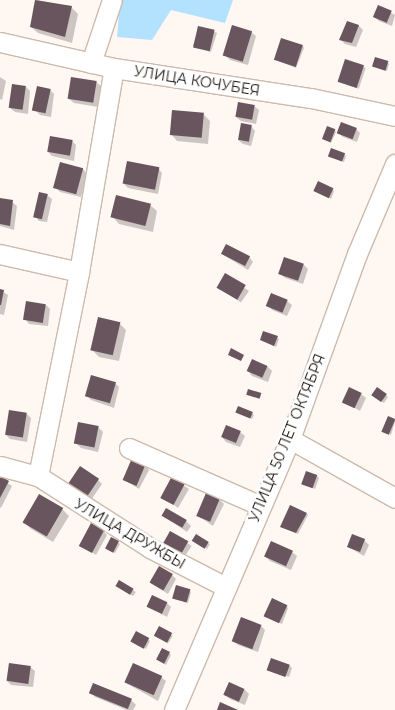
<!DOCTYPE html>
<meta charset="utf-8">
<style>
body{margin:0}
#map{position:relative;width:395px;height:710px;overflow:hidden;background:#fff7f2;font-family:Montserrat,sans-serif}
div>[style]{position:absolute}
[style*='--x']{left:calc(var(--x)*1px);top:calc(var(--y)*1px);width:calc(var(--w)*1px);rotate:calc(var(--a)*1deg)}
.water>*{inset:0;background:#b3e2fe}
.shadow>*{inset:0;background:#0003;transform-origin:0 0}
.building>*{inset:0;background:#68555e;transform-origin:0 0}
.roads{filter:drop-shadow(1px 0 #ccbaac) drop-shadow(-1px 0 #ccbaac) drop-shadow(0 1px #ccbaac) drop-shadow(0 -1px #ccbaac)}
.minor>*{height:19px;margin:-9.5px;padding:0 9.5px;transform-origin:9.5px;border-radius:9.5px;background:#fff}
span{translate:-50% -50%;white-space:nowrap;text-align:center;line-height:1.15;-webkit-text-stroke:5px #fff;paint-order:stroke}
.street-label{font-size:14px;color:#19130e}
</style>
<div id="map">
<div class="water">
<i style="clip-path:polygon(120px 0,233px 0,225px 23px,171px 10px,152px 40px,117px 37px)"></i>
</div>
<div class="shadow">
<i style="clip-path:polygon(37px 0,71px 7px,78px 14px,72px 43px,38px 33px,31px 27px)"></i>
<i style="clip-path:polygon(378px 6px,395px 15px,392px 26px,379px 21px,374px 17px)"></i>
<i style="clip-path:polygon(347px 23px,359px 26px,363px 30px,356px 47px,345px 44px,340px 39px)"></i>
<i style="left:199px;top:27px;width:19px;height:20px;rotate:18deg"></i>
<i style="clip-path:polygon(251px 32px,256px 36px,248px 65px,230px 60px,226px 56px)"></i>
<i style="clip-path:polygon(303px 46px,304px 48px,296px 68px,274px 59px)"></i>
<i style="left:346px;top:61px;width:21px;height:22px;rotate:19deg"></i>
<i style="clip-path:polygon(387px 62px,389px 64px,387px 71px,374px 66px)"></i>
<i style="clip-path:polygon(0 77px,6px 81px,2px 100px,0 99px)"></i>
<i style="clip-path:polygon(96px 82px,101px 86px,98px 107px,74px 103px,69px 99px)"></i>
<i style="clip-path:polygon(26px 87px,30px 91px,28px 114px,15px 112px,10px 108px)"></i>
<i style="clip-path:polygon(50px 90px,54px 94px,51px 117px,40px 115px,36px 111px)"></i>
<i style="clip-path:polygon(254px 106px,259px 110px,256px 124px,241px 121px,236px 117px)"></i>
<i style="clip-path:polygon(203px 114px,210px 121px,208px 144px,177px 141px,171px 134px)"></i>
<i style="clip-path:polygon(251px 126px,255px 131px,251px 146px,243px 144px,238px 140px)"></i>
<i style="clip-path:polygon(356px 129px,360px 133px,357px 142px,343px 137px,338px 133px)"></i>
<i style="clip-path:polygon(334px 130px,336px 132px,331px 143px,323px 139px)"></i>
<i style="clip-path:polygon(72px 141px,76px 145px,74px 161px,52px 156px,48px 152px)"></i>
<i style="clip-path:polygon(344px 154px,346px 156px,344px 162px,330px 156px)"></i>
<i style="clip-path:polygon(158px 168px,162px 173px,158px 194px,128px 188px,124px 184px)"></i>
<i style="clip-path:polygon(83px 169px,87px 174px,81px 197px,60px 192px,56px 188px)"></i>
<i style="clip-path:polygon(332px 189px,334px 191px,331px 199px,315px 191px)"></i>
<i style="clip-path:polygon(47px 195px,52px 199px,47px 222px,39px 221px,35px 216px)"></i>
<i style="clip-path:polygon(0 199px,12px 202px,17px 206px,14px 230px,0 226px)"></i>
<i style="clip-path:polygon(150px 205px,157px 211px,153px 232px,119px 224px,113px 217px)"></i>
<i style="clip-path:polygon(222px 254px,249px 257px,253px 262px,248px 270px)"></i>
<i style="clip-path:polygon(304px 265px,308px 269px,303px 284px,285px 278px,280px 274px)"></i>
<i style="left:226px;top:275px;width:28px;height:14px;rotate:35deg"></i>
<i style="clip-path:polygon(0 290px,8px 295px,4px 315px,0 314px)"></i>
<i style="clip-path:polygon(287px 301px,292px 305px,287px 316px,272px 310px,268px 306px)"></i>
<i style="clip-path:polygon(46px 305px,50px 309px,48px 326px,29px 324px,25px 319px)"></i>
<i style="clip-path:polygon(119px 323px,126px 330px,119px 361px,99px 357px,92px 350px)"></i>
<i style="clip-path:polygon(277px 338px,279px 339px,276px 347px,261px 340px)"></i>
<i style="clip-path:polygon(268px 367px,272px 371px,268px 382px,252px 376px,248px 371px)"></i>
<i style="clip-path:polygon(115px 383px,119px 387px,114px 408px,91px 400px,87px 396px)"></i>
<i style="clip-path:polygon(361px 394px,366px 398px,360px 411px,343px 401px)"></i>
<i style="clip-path:polygon(386px 395px,388px 397px,384px 403px,375px 397px)"></i>
<i style="clip-path:polygon(237px 412px,252px 413px,254px 415px,252px 419px)"></i>
<i style="clip-path:polygon(27px 414px,31px 418px,27px 442px,10px 439px,6px 435px)"></i>
<i style="clip-path:polygon(388px 418px,395px 421px,391px 435px,385px 432px)"></i>
<i style="clip-path:polygon(98px 427px,103px 432px,98px 452px,81px 448px,76px 443px)"></i>
<i style="clip-path:polygon(240px 432px,245px 436px,240px 447px,226px 442px,222px 437px)"></i>
<i style="clip-path:polygon(145px 465px,149px 470px,139px 489px,123px 479px)"></i>
<i style="clip-path:polygon(317px 476px,319px 478px,315px 489px,303px 483px)"></i>
<i style="clip-path:polygon(0 478px,12px 486px,1px 508px,0 507px)"></i>
<i style="clip-path:polygon(173px 478px,189px 489px,178px 508px,163px 497px)"></i>
<i style="clip-path:polygon(98px 480px,102px 484px,91px 500px,69px 483px)"></i>
<i style="clip-path:polygon(220px 500px,224px 504px,213px 526px,197px 515px)"></i>
<i style="clip-path:polygon(62px 509px,69px 516px,53px 542px,31px 529px,24px 522px)"></i>
<i style="clip-path:polygon(307px 514px,308px 515px,298px 534px,281px 527px)"></i>
<i style="clip-path:polygon(163px 516px,186px 521px,191px 526px,187px 532px)"></i>
<i style="clip-path:polygon(103px 531px,107px 535px,96px 555px,80px 544px)"></i>
<i style="left:171px;top:532px;width:25px;height:14px;rotate:34deg"></i>
<i style="clip-path:polygon(364px 540px,369px 545px,364px 556px,348px 547px)"></i>
<i style="clip-path:polygon(118px 542px,120px 544px,115px 553px,109px 550px)"></i>
<i style="clip-path:polygon(196px 542px,208px 543px,210px 544px,207px 549px)"></i>
<i style="clip-path:polygon(292px 552px,297px 556px,291px 570px,270px 561px,266px 557px)"></i>
<i style="clip-path:polygon(172px 575px,176px 579px,168px 594px,151px 583px)"></i>
<i style="clip-path:polygon(119px 582px,136px 592px,133px 596px,117px 586px)"></i>
<i style="clip-path:polygon(189px 590px,191px 592px,188px 603px,174px 597px)"></i>
<i style="clip-path:polygon(167px 603px,171px 607px,167px 617px,149px 607px)"></i>
<i style="clip-path:polygon(286px 606px,288px 608px,282px 624px,267px 617px)"></i>
<i style="clip-path:polygon(261px 626px,265px 630px,258px 652px,238px 645px,233px 641px)"></i>
<i style="left:160px;top:628px;width:15px;height:9px;rotate:32deg"></i>
<i style="clip-path:polygon(136px 633px,150px 641px,146px 649px,134px 643px)"></i>
<i style="clip-path:polygon(169px 653px,171px 655px,166px 665px,160px 661px)"></i>
<i style="clip-path:polygon(290px 666px,292px 668px,289px 677px,268px 670px)"></i>
<i style="clip-path:polygon(30px 667px,35px 671px,33px 687px,11px 685px,7px 681px)"></i>
<i style="clip-path:polygon(161px 677px,166px 681px,158px 701px,124px 682px)"></i>
<i style="clip-path:polygon(245px 690px,249px 694px,245px 705px,230px 699px,225px 695px)"></i>
<i style="clip-path:polygon(91px 692px,131px 700px,136px 705px,133px 710px,127px 710px,95px 697px)"></i>
</div>
<div class="building">
<i style="clip-path:polygon(35px 0,72px 6px,65px 37px,30px 27px)"></i>
<i style="left:378px;top:5px;width:15px;height:13px;rotate:23deg"></i>
<i style="clip-path:polygon(347px 21px,359px 25px,352px 43px,339px 40px)"></i>
<i style="left:232px;top:25px;width:21px;height:32px;rotate:17deg"></i>
<i style="left:198px;top:26px;width:17px;height:22px;rotate:13deg"></i>
<i style="left:281px;top:38px;width:23px;height:23px;rotate:18deg"></i>
<i style="left:375px;top:57px;width:14px;height:10px;rotate:17deg"></i>
<i style="left:345px;top:59px;width:20px;height:24px;rotate:18deg"></i>
<i style="left:71px;top:77px;width:26px;height:22px;rotate:9deg"></i>
<i style="left:12px;top:84px;width:14px;height:24px;rotate:8deg"></i>
<i style="left:37px;top:86px;width:14px;height:25px;rotate:12deg"></i>
<i style="left:238px;top:102px;width:17px;height:15px;rotate:10deg"></i>
<i style="left:172px;top:110px;width:32px;height:25px;rotate:5deg"></i>
<i style="left:341px;top:122px;width:17px;height:12px;rotate:21deg"></i>
<i style="left:241px;top:123px;width:11px;height:17px;rotate:10deg"></i>
<i style="left:327px;top:126px;width:9px;height:14px;rotate:21deg"></i>
<i style="left:50px;top:136px;width:23px;height:16px;rotate:10deg"></i>
<i style="left:331px;top:148px;width:15px;height:9px;rotate:20deg"></i>
<i style="left:127px;top:161px;width:33px;height:23px;rotate:11deg"></i>
<i style="left:60px;top:162px;width:24px;height:27px;rotate:15deg"></i>
<i style="left:318px;top:181px;width:17px;height:11px;rotate:25deg"></i>
<i style="left:39px;top:192px;width:9px;height:26px;rotate:13deg"></i>
<i style="left:116px;top:195px;width:36px;height:23px;rotate:14deg"></i>
<i style="clip-path:polygon(0 198px,13px 200px,10px 226px,0 224px)"></i>
<i style="left:226px;top:244px;width:27px;height:11px;rotate:27deg"></i>
<i style="left:284px;top:257px;width:21px;height:18px;rotate:19deg"></i>
<i style="left:225px;top:273px;width:24px;height:17px;rotate:30deg"></i>
<i style="clip-path:polygon(0 289px,4px 290px,1px 305px,0 305px)"></i>
<i style="left:271px;top:293px;width:18px;height:14px;rotate:22deg"></i>
<i style="left:26px;top:301px;width:20px;height:19px;rotate:9deg"></i>
<i style="left:98px;top:317px;width:23px;height:34px;rotate:13deg"></i>
<i style="clip-path:polygon(263px 331px,278px 336px,274px 346px,260px 340px)"></i>
<i style="clip-path:polygon(231px 348px,244px 355px,241px 361px,228px 355px)"></i>
<i style="left:252px;top:359px;width:17px;height:13px;rotate:24deg"></i>
<i style="left:91px;top:375px;width:26px;height:22px;rotate:16deg"></i>
<i style="left:349px;top:387px;width:14px;height:17px;rotate:25deg"></i>
<i style="left:377px;top:387px;width:12px;height:10px;rotate:35deg"></i>
<i style="left:248px;top:389px;width:14px;height:6px;rotate:17deg"></i>
<i style="left:238px;top:406px;width:16px;height:7px;rotate:22deg"></i>
<i style="left:9px;top:410px;width:18px;height:25px;rotate:9deg"></i>
<i style="left:388px;top:416px;width:8px;height:17px;rotate:23deg"></i>
<i style="left:78px;top:422px;width:21px;height:22px;rotate:11deg"></i>
<i style="left:226px;top:425px;width:16px;height:13px;rotate:22deg"></i>
<i style="left:132px;top:458px;width:15px;height:24px;rotate:23deg"></i>
<i style="left:80px;top:466px;width:23px;height:21px;rotate:34deg"></i>
<i style="left:306px;top:471px;width:12px;height:14px;rotate:20deg"></i>
<i style="clip-path:polygon(0 476px,9px 481px,0 498px)"></i>
<i style="left:172px;top:476px;width:15px;height:25px;rotate:28deg"></i>
<i style="left:206px;top:493px;width:15px;height:25px;rotate:23deg"></i>
<i style="left:39px;top:494px;width:28px;height:33px;rotate:30deg"></i>
<i style="clip-path:polygon(290px 505px,307px 513px,296px 533px,280px 527px)"></i>
<i style="left:166px;top:508px;width:24px;height:9px;rotate:30deg"></i>
<i style="left:91px;top:523px;width:15px;height:26px;rotate:28deg"></i>
<i style="left:170px;top:531px;width:21px;height:15px;rotate:29deg"></i>
<i style="left:196px;top:534px;width:15px;height:8px;rotate:32deg"></i>
<i style="left:352px;top:534px;width:14px;height:14px;rotate:21deg"></i>
<i style="left:111px;top:537px;width:9px;height:13px;rotate:27deg"></i>
<i style="left:271px;top:541px;width:24px;height:17px;rotate:24deg"></i>
<i style="left:159px;top:566px;width:16px;height:19px;rotate:30deg"></i>
<i style="left:119px;top:580px;width:17px;height:7px;rotate:31deg"></i>
<i style="left:176px;top:585px;width:15px;height:14px;rotate:16deg"></i>
<i style="left:152px;top:595px;width:17px;height:13px;rotate:25deg"></i>
<i style="left:272px;top:598px;width:17px;height:20px;rotate:25deg"></i>
<i style="left:241px;top:617px;width:22px;height:26px;rotate:21deg"></i>
<i style="left:159px;top:626px;width:15px;height:11px;rotate:28deg"></i>
<i style="left:136px;top:631px;width:15px;height:12px;rotate:28deg"></i>
<i style="left:162px;top:648px;width:9px;height:13px;rotate:27deg"></i>
<i style="left:271px;top:658px;width:20px;height:13px;rotate:20deg"></i>
<i style="left:9px;top:663px;width:22px;height:18px;rotate:8deg"></i>
<i style="left:133px;top:663px;width:32px;height:21px;rotate:24deg"></i>
<i style="left:229px;top:682px;width:17px;height:14px;rotate:24deg"></i>
<i style="left:93px;top:683px;width:42px;height:11px;rotate:22deg"></i>
<i style="clip-path:polygon(220px 702px,238px 710px,217px 710px)"></i>
</div>
<div class="roads">
<div class="minor">
<i style="--x:0;--y:42;--w:117;--a:12.8"></i>
<i style="--x:114;--y:68;--w:199;--a:8.7"></i>
<i style="--x:311;--y:98;--w:86;--a:12.1"></i>
<i style="--x:91;--y:63;--w:66;--a:-71.6"></i>
<i style="--x:0;--y:254;--w:81;--a:12.8"></i>
<i style="--x:290;--y:439;--w:120;--a:29.3"></i>
<i style="--x:129;--y:448;--w:144;--a:23.7"></i>
<i style="--x:0;--y:466;--w:39;--a:15"></i>
<i style="--x:38;--y:476;--w:133;--a:32.7"></i>
<i style="--x:150;--y:548;--w:85;--a:27.2"></i>
<i style="--x:38;--y:476;--w:208;--a:-78.6"></i>
<i style="--x:79;--y:272;--w:207;--a:-80.3"></i>
<i style="--x:174;--y:710;--w:295;--a:-66.8"></i>
<i style="--x:290;--y:439;--w:197;--a:-70.1"></i>
<i style="--x:357;--y:254;--w:98;--a:-67.1"></i>
</div>
</div>
<div class="street-label">
<span style="left:197px;top:81px;rotate:9deg">УЛИЦА КОЧУБЕЯ</span>
<span style="left:287px;top:438px;rotate:-68deg">УЛИЦА 50 ЛЕТ ОКТЯБРЯ</span>
<span style="left:130px;top:534px;rotate:30deg">УЛИЦА ДРУЖБЫ</span>
</div>
</div>
